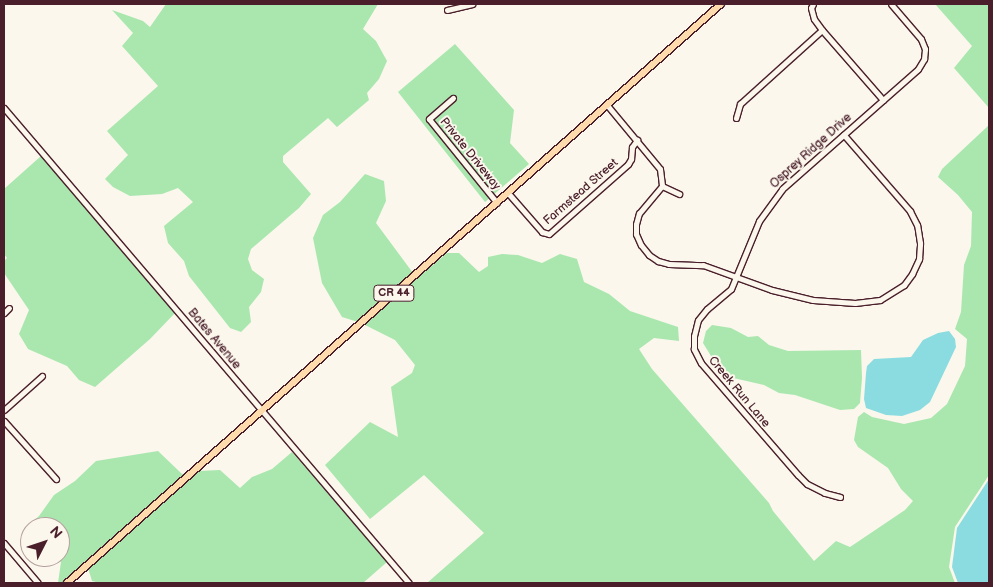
<!DOCTYPE html>
<style>
body{margin:0}
#map{position:relative;width:993px;height:587px;overflow:hidden;background:#fbf7ec;font-family:"Balsamiq Sans",sans-serif}
div>[style]{position:absolute}
[style*='--x']{left:calc(var(--x)*1px);top:calc(var(--y)*1px);width:calc(var(--w)*1px);rotate:calc(var(--a)*1deg)}
.green>*{inset:0;background:#a9e7af}
.water>*{inset:0;background:#8adce1}
.roads{filter:drop-shadow(1px 0 #4a1f2b) drop-shadow(-1px 0 #4a1f2b) drop-shadow(0 1px #4a1f2b) drop-shadow(0 -1px #4a1f2b)}
.minor>*{height:5px;margin:-2.5px;padding:0 2.5px;transform-origin:2.5px;border-radius:2.5px;background:#fbf7ec}
.major>*{height:6px;margin:-3px;padding:0 3px;transform-origin:3px;border-radius:3px;background:#fedbac}
span{translate:-50% -50%;white-space:nowrap;text-align:center;line-height:1.15;-webkit-text-stroke:4px #fbf7ec;paint-order:stroke}
.shield-label span{padding:1px 4px;background:#fbf7ec;border:1px solid;border-radius:4px;-webkit-text-stroke-width:0}
.shield-label{font-size:11px;color:#4a1f2b;font-weight:700}
.street-label{font-size:12px;color:#4a1f2b}
.frame{position:absolute;inset:0;border:5px solid #4a1f2b;pointer-events:none}
.north{position:absolute;left:20px;top:517px;width:50px;height:50px;box-sizing:border-box;background:#fbf7ec;border:1px solid #b4a19f;border-radius:50%;rotate:49deg;font-size:14px;font-weight:700;line-height:20px;text-align:center;color:#4a1f2b}
.north::after{content:'';display:block;margin:auto;width:18px;height:22px;background:#4a1f2b;clip-path:polygon(50% 0,100% 100%,50% 72%,0 100%)}
</style>
<div id="map">
<div class="green">
<i style="clip-path:polygon(166px 4px,378px 4px,363px 29px,376px 41px,387px 61px,379px 79px,367px 93px,369px 100px,337px 127px,328px 118px,283px 156px,283px 162px,311px 194px,299px 208px,251px 249px,248px 259px,252px 270px,264px 279px,261px 292px,249px 307px,251px 322px,241px 332px,230px 328px,189px 276px,184px 261px,168px 243px,164px 226px,193px 202px,178px 188px,162px 194px,130px 196px,113px 187px,105px 179px,128px 155px,107px 131px,158px 86px,122px 46px,133px 33px,112px 10px,143px 21px,150px 27px)"></i>
<i style="clip-path:polygon(935px 4px,989px 4px,989px 108px,954px 68px,972px 46px)"></i>
<i style="clip-path:polygon(455px 44px,514px 110px,510px 143px,529px 164px,485px 202px,398px 92px)"></i>
<i style="clip-path:polygon(989px 125px,989px 475px,955px 527px,949px 567px,955px 583px,427px 583px,484px 533px,424px 475px,370px 519px,325px 465px,370px 422px,398px 437px,391px 387px,412px 373px,415px 365px,395px 340px,363px 324px,447px 253px,459px 253px,479px 272px,488px 266px,488px 257px,502px 254px,518px 255px,542px 263px,560px 254px,577px 259px,584px 282px,609px 294px,630px 311px,678px 327px,679px 341px,654px 338px,639px 349px,652px 369px,769px 503px,773px 511px,814px 561px,836px 541px,850px 547px,905px 510px,913px 501px,901px 489px,888px 468px,858px 447px,854px 440px,858px 417px,864px 412px,872px 417px,904px 424px,931px 418px,947px 404px,965px 366px,967px 339px,955px 329px,961px 312px,964px 265px,971px 246px,972px 212px,958px 195px,938px 177px,942px 169px)"></i>
<i style="clip-path:polygon(41px 156px,175px 313px,150px 339px,95px 387px,79px 380px,67px 366px,28px 349px,19px 334px,29px 310px,4px 273px,4px 261px,7px 258px,4px 254px,4px 189px)"></i>
<i style="clip-path:polygon(365px 174px,384px 181px,386px 201px,376px 223px,413px 273px,358px 322px,342px 317px,322px 283px,313px 238px,323px 215px,340px 202px)"></i>
<i style="clip-path:polygon(712px 325px,731px 328px,748px 337px,758px 336px,769px 345px,788px 351px,861px 350px,862px 378px,860px 403px,854px 409px,840px 410px,795px 395px,779px 393px,764px 385px,729px 377px,711px 356px,703px 343px,706px 331px)"></i>
<i style="clip-path:polygon(158px 451px,182px 474px,188px 473px,62px 583px,58px 583px,61px 562px,54px 557px,60px 557px,60px 527px,30px 527px,30px 531px,26px 528px,39px 516px,54px 495px,75px 481px,96px 461px)"></i>
<i style="clip-path:polygon(292px 452px,387px 562px,363px 583px,100px 583px,92px 581px,88px 568px,198px 471px,220px 470px,240px 488px,252px 477px,272px 469px)"></i>
</div>
<div class="water">
<i style="clip-path:polygon(949px 331px,955px 339px,956px 347px,930px 402px,920px 410px,902px 416px,886px 415px,866px 408px,864px 399px,866px 373px,867px 366px,874px 359px,911px 357px,923px 340px,938px 333px)"></i>
<i style="clip-path:polygon(989px 479px,989px 583px,958px 583px,952px 567px,957px 528px)"></i>
</div>
<div class="roads">
<div class="minor">
<i style="--x:813;--y:4;--w:4;--a:117"></i>
<i style="--x:811;--y:8;--w:11;--a:75"></i>
<i style="--x:814;--y:19;--w:14;--a:54"></i>
<i style="--x:822;--y:30;--w:93;--a:48.9"></i>
<i style="--x:447;--y:10;--w:26;--a:-13"></i>
<i style="--x:453;--y:98;--w:32;--a:139"></i>
<i style="--x:429;--y:119;--w:108;--a:51"></i>
<i style="--x:607;--y:105;--w:83;--a:50.4"></i>
<i style="--x:660;--y:169;--w:17;--a:83"></i>
<i style="--x:662;--y:186;--w:35;--a:130"></i>
<i style="--x:639;--y:213;--w:11;--a:105"></i>
<i style="--x:636;--y:224;--w:10;--a:90"></i>
<i style="--x:636;--y:234;--w:12;--a:66"></i>
<i style="--x:641;--y:245;--w:13;--a:51"></i>
<i style="--x:649;--y:255;--w:11;--a:34"></i>
<i style="--x:658;--y:261;--w:11;--a:15"></i>
<i style="--x:669;--y:264;--w:34;--a:2"></i>
<i style="--x:703;--y:265;--w:73;--a:19.9"></i>
<i style="--x:772;--y:290;--w:42;--a:13.7"></i>
<i style="--x:813;--y:300;--w:42;--a:4.1"></i>
<i style="--x:855;--y:303;--w:25;--a:-7"></i>
<i style="--x:880;--y:300;--w:28;--a:-32"></i>
<i style="--x:904;--y:285;--w:14;--a:-54"></i>
<i style="--x:912;--y:274;--w:17;--a:-65"></i>
<i style="--x:919;--y:259;--w:16;--a:-86"></i>
<i style="--x:920;--y:243;--w:18;--a:-99"></i>
<i style="--x:917;--y:225;--w:16;--a:-117"></i>
<i style="--x:910;--y:211;--w:101;--a:-131"></i>
<i style="--x:4;--y:108;--w:624;--a:49.55"></i>
<i style="--x:736;--y:118;--w:15;--a:-74"></i>
<i style="--x:740;--y:104;--w:110;--a:-42.1"></i>
<i style="--x:662;--y:186;--w:19;--a:25"></i>
<i style="--x:508;--y:193;--w:52;--a:48.9"></i>
<i style="--x:542;--y:232;--w:7;--a:16"></i>
<i style="--x:549;--y:234;--w:106;--a:-41.5"></i>
<i style="--x:628;--y:164;--w:6;--a:-59"></i>
<i style="--x:631;--y:159;--w:12;--a:-85"></i>
<i style="--x:632;--y:147;--w:9;--a:-54"></i>
<i style="--x:4;--y:313;--w:7;--a:-45"></i>
<i style="--x:4;--y:410;--w:51;--a:-41.8"></i>
<i style="--x:4;--y:421;--w:78;--a:48.1"></i>
<i style="--x:840;--y:497;--w:16;--a:-165"></i>
<i style="--x:825;--y:493;--w:20;--a:-153"></i>
<i style="--x:807;--y:484;--w:13;--a:-135"></i>
<i style="--x:798;--y:475;--w:148;--a:-130.9"></i>
<i style="--x:701;--y:363;--w:16;--a:-117"></i>
<i style="--x:694;--y:349;--w:13;--a:-90"></i>
<i style="--x:694;--y:336;--w:16;--a:-76"></i>
<i style="--x:698;--y:320;--w:14;--a:-51"></i>
<i style="--x:707;--y:309;--w:31;--a:-40"></i>
<i style="--x:731;--y:289;--w:74;--a:-67.6"></i>
<i style="--x:759;--y:221;--w:39;--a:-54"></i>
<i style="--x:782;--y:189;--w:181;--a:-41.4"></i>
<i style="--x:918;--y:69;--w:12;--a:-59"></i>
<i style="--x:924;--y:59;--w:10;--a:-84"></i>
<i style="--x:925;--y:49;--w:11;--a:-112"></i>
<i style="--x:921;--y:39;--w:46;--a:-130.6"></i>
<i style="--x:4;--y:543;--w:52;--a:49.6"></i>
</div>
<div class="major">
<i style="--x:67;--y:583;--w:873;--a:-41.52"></i>
</div>
</div>
<div class="shield-label">
<span style="left:394px;top:293px">CR 44</span>
</div>
<div class="street-label">
<span style="left:811px;top:151px;rotate:-42deg">Osprey Ridge Drive</span>
<span style="left:470px;top:154px;rotate:51deg">Private Driveway</span>
<span style="left:581px;top:192px;rotate:-41deg">Farmstead Street</span>
<span style="left:214px;top:339px;rotate:50deg">Bates Avenue</span>
<span style="left:739px;top:392px;rotate:50deg">Creek Run Lane</span>
</div>
<div class="frame"></div>
<div class="north">N</div>
</div>
